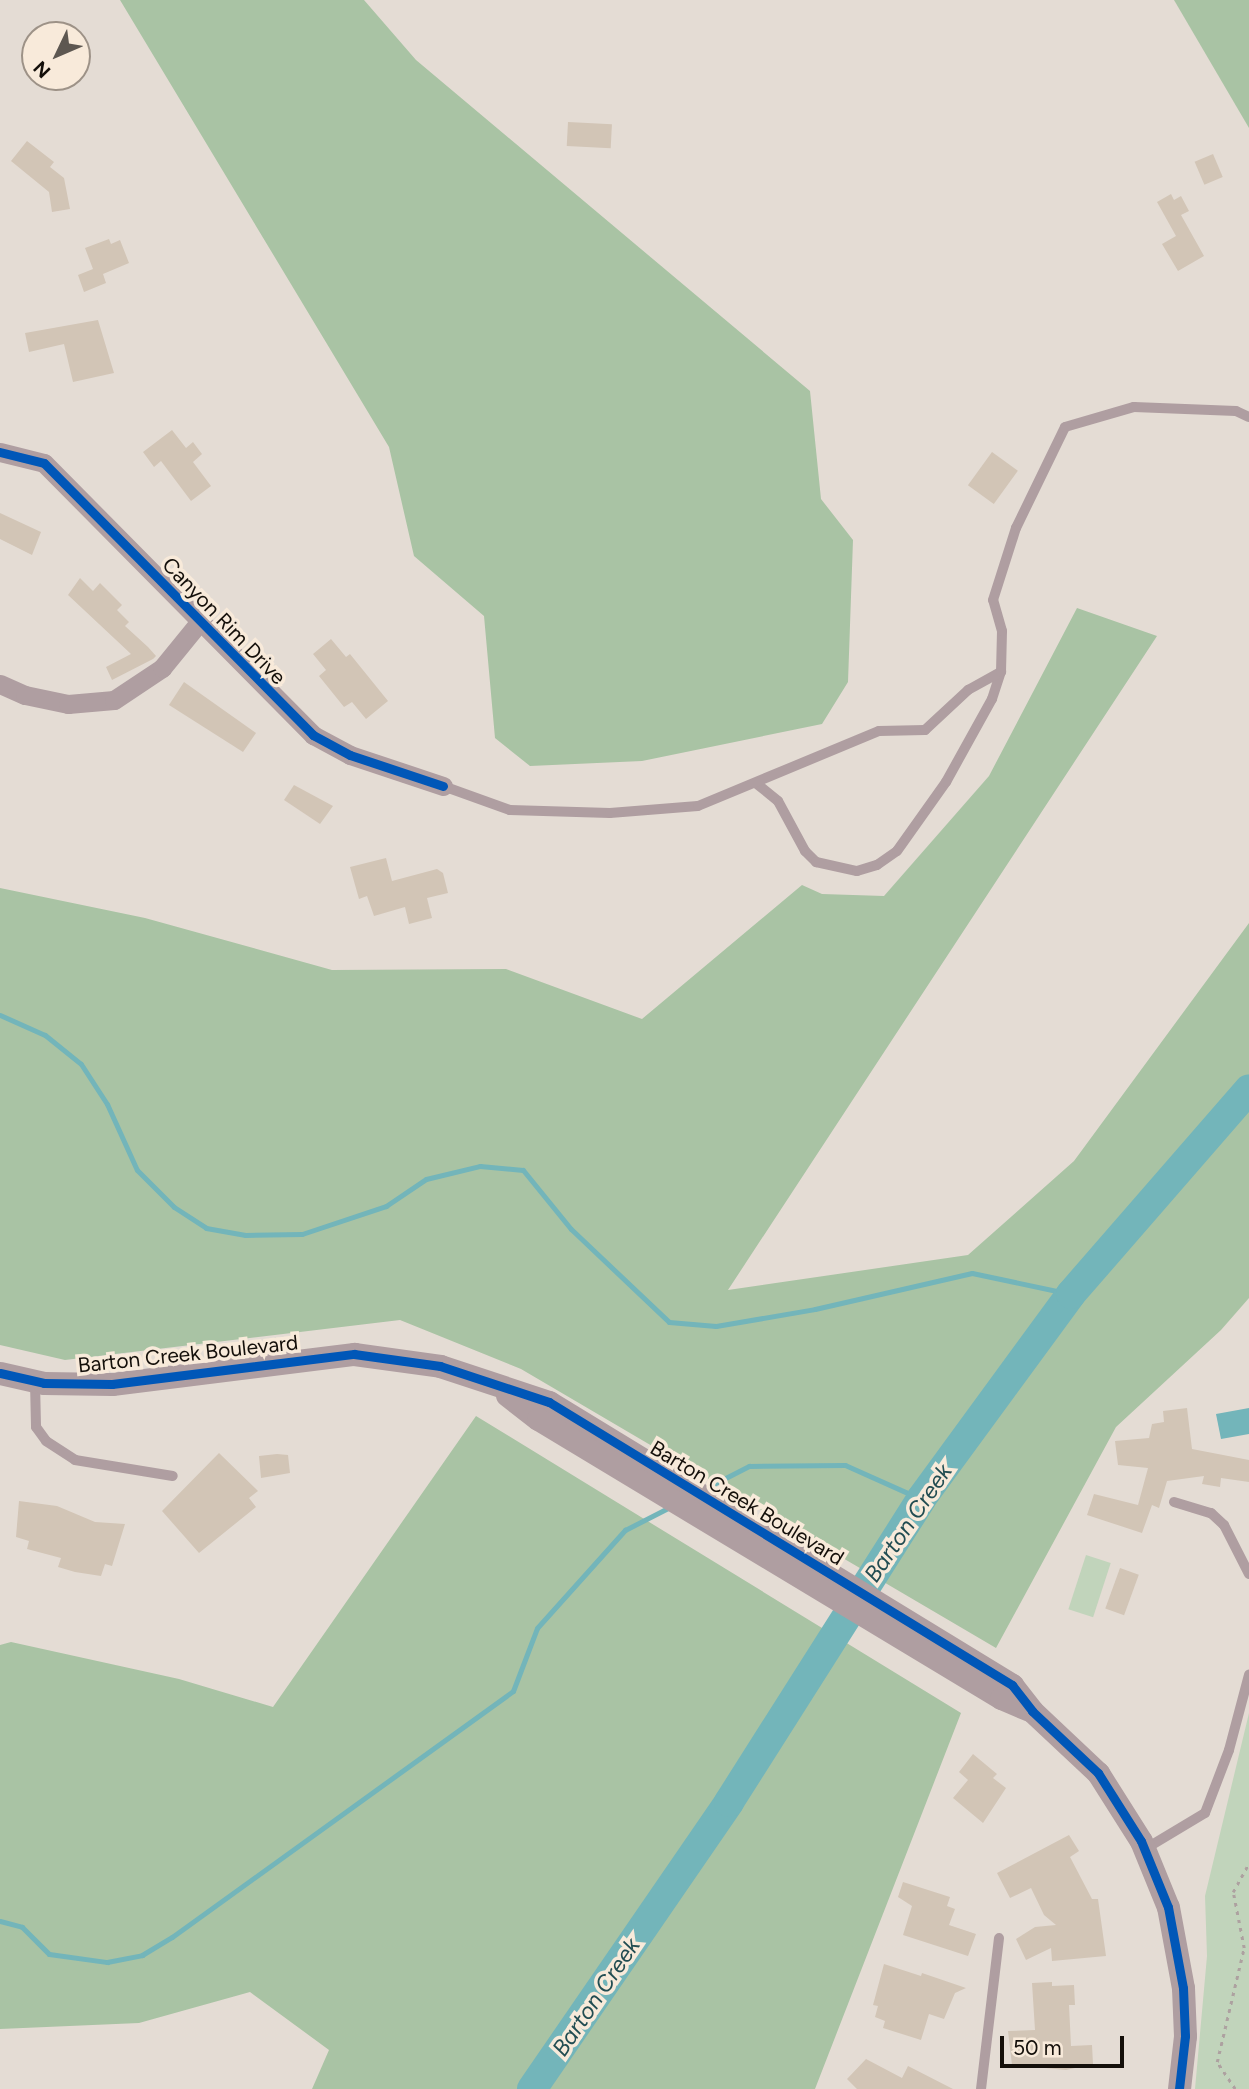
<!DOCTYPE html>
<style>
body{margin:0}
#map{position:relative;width:1249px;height:2089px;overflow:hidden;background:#e4dcd4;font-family:Figtree,sans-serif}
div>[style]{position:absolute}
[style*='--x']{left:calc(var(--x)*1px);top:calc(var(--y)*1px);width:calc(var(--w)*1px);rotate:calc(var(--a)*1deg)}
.green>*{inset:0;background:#c1d4bb;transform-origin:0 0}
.forest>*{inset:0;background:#a9c3a4}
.water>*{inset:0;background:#73b5ba}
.stream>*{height:5px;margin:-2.5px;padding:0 2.5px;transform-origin:2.5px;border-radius:2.5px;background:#73b5ba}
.river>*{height:30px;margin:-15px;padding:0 15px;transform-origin:15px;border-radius:15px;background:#73b5ba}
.building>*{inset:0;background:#d2c5b6;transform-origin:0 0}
.path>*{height:2.5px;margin-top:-1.25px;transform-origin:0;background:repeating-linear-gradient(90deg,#ada1a0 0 3.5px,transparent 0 8.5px)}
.service>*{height:10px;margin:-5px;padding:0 5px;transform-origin:5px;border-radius:5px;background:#af9ea1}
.minor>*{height:19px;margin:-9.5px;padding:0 9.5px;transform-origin:9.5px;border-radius:9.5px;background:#af9ea1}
.tertiary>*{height:23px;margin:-11.5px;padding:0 11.5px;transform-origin:11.5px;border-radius:11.5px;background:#af9ea1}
.cycleway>*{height:9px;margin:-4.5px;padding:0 4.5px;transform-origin:4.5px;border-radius:4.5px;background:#0057b8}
span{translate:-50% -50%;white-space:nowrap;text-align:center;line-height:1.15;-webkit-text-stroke:7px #f8eada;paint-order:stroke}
.street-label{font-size:21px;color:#140f0a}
.water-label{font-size:23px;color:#224d52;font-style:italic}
.north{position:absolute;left:21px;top:21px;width:70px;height:70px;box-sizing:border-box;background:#f8eada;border:2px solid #9d9287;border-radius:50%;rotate:226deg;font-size:19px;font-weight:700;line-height:28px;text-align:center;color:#140f0a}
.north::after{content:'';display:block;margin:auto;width:24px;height:32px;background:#5d5751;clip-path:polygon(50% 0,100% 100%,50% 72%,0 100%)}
.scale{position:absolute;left:1000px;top:2036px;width:124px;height:32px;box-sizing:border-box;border:4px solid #140f0a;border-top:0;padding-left:9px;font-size:21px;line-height:24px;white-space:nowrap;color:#140f0a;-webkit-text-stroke:5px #f8eada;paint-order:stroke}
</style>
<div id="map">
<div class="green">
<i style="left:1086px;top:1555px;width:26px;height:57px;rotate:18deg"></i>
<i style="clip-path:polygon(1249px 1713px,1249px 2089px,1195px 2089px,1207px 1956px,1205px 1896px)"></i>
</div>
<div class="forest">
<i style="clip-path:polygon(120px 0,364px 0,416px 60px,810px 391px,821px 499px,853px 540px,848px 682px,822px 724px,642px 761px,530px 766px,495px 738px,484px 616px,414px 556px,389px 447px)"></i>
<i style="clip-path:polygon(1174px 0,1249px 0,1249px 128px)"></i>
<i style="clip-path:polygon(1077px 608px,1157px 636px,728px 1290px,968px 1255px,1074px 1161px,1249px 923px,1249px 1298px,1221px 1330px,1116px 1427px,996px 1648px,521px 1369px,400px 1320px,65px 1360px,0 1345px,0 888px,145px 918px,332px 970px,506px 969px,642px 1019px,802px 885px,822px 894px,884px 896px,989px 776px)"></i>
<i style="clip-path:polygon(476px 1416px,961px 1713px,815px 2089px,312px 2089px,329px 2050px,250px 1992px,139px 2023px,0 2029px,0 1645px,11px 1642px,179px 1679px,273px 1707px)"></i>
</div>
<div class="water">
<i style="clip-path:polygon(1249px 1408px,1249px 1434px,1221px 1439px,1216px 1414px)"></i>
</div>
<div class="stream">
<i style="--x:0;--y:1015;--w:49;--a:24"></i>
<i style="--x:45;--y:1035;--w:46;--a:38.9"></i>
<i style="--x:81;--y:1064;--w:48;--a:57"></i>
<i style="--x:107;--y:1104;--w:72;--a:65.6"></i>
<i style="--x:137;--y:1170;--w:52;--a:45"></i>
<i style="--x:174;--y:1207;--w:38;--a:33"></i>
<i style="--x:206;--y:1228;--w:40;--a:10"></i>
<i style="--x:245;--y:1235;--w:57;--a:-1"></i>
<i style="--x:302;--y:1234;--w:89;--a:-18.4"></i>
<i style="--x:386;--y:1206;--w:48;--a:-34"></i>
<i style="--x:426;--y:1179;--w:56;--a:-13.5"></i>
<i style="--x:480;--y:1166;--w:43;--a:5.3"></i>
<i style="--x:523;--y:1170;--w:76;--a:50.9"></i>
<i style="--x:571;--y:1229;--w:135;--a:43.5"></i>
<i style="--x:669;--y:1322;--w:47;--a:4.9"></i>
<i style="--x:716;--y:1326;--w:100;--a:-9.7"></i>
<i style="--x:815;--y:1309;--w:161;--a:-12.9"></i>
<i style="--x:972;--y:1273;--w:101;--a:12"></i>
<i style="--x:704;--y:1489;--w:51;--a:-27.1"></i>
<i style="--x:749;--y:1466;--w:96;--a:-0.6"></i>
<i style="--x:845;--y:1465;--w:83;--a:24.1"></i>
<i style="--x:0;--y:1921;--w:23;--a:15"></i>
<i style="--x:22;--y:1927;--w:38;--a:45"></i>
<i style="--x:49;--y:1954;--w:59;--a:7.9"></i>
<i style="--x:107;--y:1962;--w:36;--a:-11"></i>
<i style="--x:142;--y:1955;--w:35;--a:-31"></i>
<i style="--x:172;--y:1937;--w:420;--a:-35.8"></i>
<i style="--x:513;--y:1691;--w:67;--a:-69.1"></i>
<i style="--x:537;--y:1628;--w:132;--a:-48.1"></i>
<i style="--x:625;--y:1530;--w:51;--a:-27.1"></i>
</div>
<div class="river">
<i style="--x:532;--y:2089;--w:348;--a:-55.5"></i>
<i style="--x:729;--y:1802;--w:359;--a:-57.6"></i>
<i style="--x:921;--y:1499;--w:254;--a:-53.8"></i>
<i style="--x:1071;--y:1294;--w:271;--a:-49"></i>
</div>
<div class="building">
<i style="left:568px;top:122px;width:44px;height:24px;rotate:3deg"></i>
<i style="clip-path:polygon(27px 141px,54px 162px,50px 167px,64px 178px,70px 209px,52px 212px,49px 192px,11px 161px)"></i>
<i style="left:1213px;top:154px;width:25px;height:20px;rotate:67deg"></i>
<i style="clip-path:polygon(1171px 194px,1174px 200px,1181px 196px,1189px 211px,1181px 215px,1204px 256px,1178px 271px,1162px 244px,1176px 236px,1157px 202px)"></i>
<i style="clip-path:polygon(109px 239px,111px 244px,120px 240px,129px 263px,103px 274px,106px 283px,84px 292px,78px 275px,93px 269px,85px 248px)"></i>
<i style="clip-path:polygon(98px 320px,114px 373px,73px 382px,64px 344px,29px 352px,25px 333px)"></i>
<i style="clip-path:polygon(172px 430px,186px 448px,193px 442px,202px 454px,193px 462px,211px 486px,191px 501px,161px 461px,154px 467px,143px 452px)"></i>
<i style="left:992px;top:452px;width:32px;height:41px;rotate:36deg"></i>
<i style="clip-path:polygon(0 513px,41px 532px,32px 555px,0 539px)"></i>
<i style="clip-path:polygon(80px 578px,93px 591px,100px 583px,122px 605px,117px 610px,129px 622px,125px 626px,148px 647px,156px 656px,153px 659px,112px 680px,106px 667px,131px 654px,68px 595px)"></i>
<i style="clip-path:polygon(331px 639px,346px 657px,350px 654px,388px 701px,366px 719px,352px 702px,344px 707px,319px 676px,326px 670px,313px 654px)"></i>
<i style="clip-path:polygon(184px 682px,256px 733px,243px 752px,169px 705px)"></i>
<i style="clip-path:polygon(294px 785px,333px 806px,320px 824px,284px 800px)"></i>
<i style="clip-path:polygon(386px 858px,392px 881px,437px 869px,443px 873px,448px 893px,427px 898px,432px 918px,409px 924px,405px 907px,374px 916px,367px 896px,359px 899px,350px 867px)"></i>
<i style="clip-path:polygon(1187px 1408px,1192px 1449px,1249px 1460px,1249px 1482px,1221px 1478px,1220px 1487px,1202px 1484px,1204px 1476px,1167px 1481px,1159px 1508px,1152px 1505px,1142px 1533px,1087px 1515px,1094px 1494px,1138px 1505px,1148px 1468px,1118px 1465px,1115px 1441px,1149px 1438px,1152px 1424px,1164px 1422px,1163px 1411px)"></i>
<i style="clip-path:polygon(219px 1453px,258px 1491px,249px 1498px,256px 1507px,199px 1553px,162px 1511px)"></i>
<i style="clip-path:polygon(277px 1454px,288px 1455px,290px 1473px,261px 1478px,259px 1456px)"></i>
<i style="clip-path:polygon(19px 1501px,57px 1506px,95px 1522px,125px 1524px,112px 1566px,105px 1564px,101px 1576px,75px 1572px,58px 1567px,61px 1558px,27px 1549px,29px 1541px,16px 1537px)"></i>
<i style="left:1120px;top:1568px;width:20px;height:43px;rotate:20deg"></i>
<i style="clip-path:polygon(973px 1754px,997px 1774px,993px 1778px,1006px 1788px,983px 1823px,953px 1798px,968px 1780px,959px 1772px)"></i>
<i style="clip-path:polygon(1069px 1835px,1079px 1851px,1070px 1857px,1092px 1899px,1098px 1899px,1106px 1956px,1052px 1961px,1051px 1948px,1026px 1960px,1016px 1939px,1035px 1927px,1056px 1925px,1044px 1915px,1031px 1888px,1010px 1898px,997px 1873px)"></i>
<i style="clip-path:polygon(903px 1882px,950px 1897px,947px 1906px,955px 1909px,949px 1925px,976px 1934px,968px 1956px,903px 1935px,912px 1906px,898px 1897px)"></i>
<i style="clip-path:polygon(884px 1964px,921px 1976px,922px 1973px,966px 1988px,955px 1993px,944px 2019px,929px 2014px,921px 2040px,883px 2028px,885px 2021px,875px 2017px,878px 2006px,873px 2005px)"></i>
<i style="clip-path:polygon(1052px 1982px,1052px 1986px,1074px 1985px,1075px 2005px,1069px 2005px,1071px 2046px,1092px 2045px,1093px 2064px,1066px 2070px,1012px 2065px,1008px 2031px,1035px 2030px,1032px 1983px)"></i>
<i style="clip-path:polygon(866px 2059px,902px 2078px,908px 2066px,953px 2089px,857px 2089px,847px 2079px)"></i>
</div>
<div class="path">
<i style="--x:1235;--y:2089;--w:32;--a:-124"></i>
<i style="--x:1217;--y:2062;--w:117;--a:-76.7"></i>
<i style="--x:1244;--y:1948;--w:57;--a:-101.1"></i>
<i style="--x:1233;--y:1892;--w:33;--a:-61"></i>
</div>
<div class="service">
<i style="--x:757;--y:784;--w:27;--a:39"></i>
<i style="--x:778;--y:801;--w:57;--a:61.6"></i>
<i style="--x:805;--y:851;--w:16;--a:45"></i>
<i style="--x:816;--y:862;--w:42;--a:12.4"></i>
<i style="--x:857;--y:871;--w:21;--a:-17"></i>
<i style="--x:877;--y:865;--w:24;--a:-35"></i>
<i style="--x:897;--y:851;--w:85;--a:-54.6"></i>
<i style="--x:946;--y:782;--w:95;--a:-61"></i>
<i style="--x:992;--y:699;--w:28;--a:-72"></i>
<i style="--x:443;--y:786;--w:71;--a:19.7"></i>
<i style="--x:510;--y:810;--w:100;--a:1.7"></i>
<i style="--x:610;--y:813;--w:88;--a:-4.5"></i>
<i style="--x:698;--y:806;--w:196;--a:-22.5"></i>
<i style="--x:879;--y:731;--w:46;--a:-1.2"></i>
<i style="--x:925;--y:730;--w:59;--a:-42.9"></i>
<i style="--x:968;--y:690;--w:38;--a:-29"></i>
<i style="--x:1001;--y:672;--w:41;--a:-88.6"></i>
<i style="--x:1002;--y:631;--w:32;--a:-106"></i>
<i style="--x:993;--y:600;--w:76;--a:-72.3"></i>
<i style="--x:1016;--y:528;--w:112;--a:-64.1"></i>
<i style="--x:1065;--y:427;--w:72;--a:-16.2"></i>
<i style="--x:1134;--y:407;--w:102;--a:2.2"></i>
<i style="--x:1236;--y:411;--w:14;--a:25"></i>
<i style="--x:35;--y:1382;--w:45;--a:88.7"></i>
<i style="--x:36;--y:1427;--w:17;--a:54"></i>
<i style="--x:46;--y:1441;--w:35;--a:33"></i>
<i style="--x:75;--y:1460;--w:99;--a:9.3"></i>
<i style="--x:1174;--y:1502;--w:39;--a:17"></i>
<i style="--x:1211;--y:1513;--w:18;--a:43"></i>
<i style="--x:1224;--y:1525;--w:55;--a:63"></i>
<i style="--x:1145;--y:1849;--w:70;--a:-31"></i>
<i style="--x:1205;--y:1813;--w:67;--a:-69.1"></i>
<i style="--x:1229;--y:1750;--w:78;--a:-75.1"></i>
<i style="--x:981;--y:2089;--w:152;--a:-83.2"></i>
</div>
<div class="minor">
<i style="--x:0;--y:452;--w:45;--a:14"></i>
<i style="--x:44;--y:463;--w:383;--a:45.3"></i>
<i style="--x:313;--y:735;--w:42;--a:28.4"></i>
<i style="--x:350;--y:755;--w:98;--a:18.4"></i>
<i style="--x:0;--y:684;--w:27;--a:24"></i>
<i style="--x:25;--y:695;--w:44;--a:11.8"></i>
<i style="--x:68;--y:704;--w:46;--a:-5"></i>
<i style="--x:114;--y:700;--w:58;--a:-33.7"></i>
<i style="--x:162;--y:668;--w:62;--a:-50.9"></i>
</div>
<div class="tertiary">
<i style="--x:0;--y:1373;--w:45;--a:12.8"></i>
<i style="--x:44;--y:1383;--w:68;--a:0.8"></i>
<i style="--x:112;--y:1384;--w:244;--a:-7.1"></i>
<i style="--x:354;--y:1354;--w:87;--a:7.9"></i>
<i style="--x:440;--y:1366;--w:115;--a:18.3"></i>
<i style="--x:549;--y:1402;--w:543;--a:31.43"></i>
<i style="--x:1012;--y:1685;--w:33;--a:52"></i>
<i style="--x:1032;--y:1711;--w:91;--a:43.2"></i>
<i style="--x:1098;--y:1773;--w:80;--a:57.7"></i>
<i style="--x:1141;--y:1841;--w:71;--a:67.8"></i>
<i style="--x:1168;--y:1907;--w:82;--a:79.5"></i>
<i style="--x:1183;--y:1988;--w:48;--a:87.6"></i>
<i style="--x:1185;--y:2036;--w:53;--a:96.5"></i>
<i style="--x:507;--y:1395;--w:39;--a:38"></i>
<i style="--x:538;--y:1419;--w:541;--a:31.07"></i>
<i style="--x:1001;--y:1698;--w:30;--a:23"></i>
</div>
<div class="cycleway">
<i style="--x:0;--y:452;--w:45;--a:14"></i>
<i style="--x:44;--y:463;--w:383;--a:45.3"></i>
<i style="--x:313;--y:735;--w:42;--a:28.4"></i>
<i style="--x:350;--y:755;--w:98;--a:18.4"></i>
<i style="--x:0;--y:1373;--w:45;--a:12.8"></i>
<i style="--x:44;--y:1383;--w:68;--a:0.8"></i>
<i style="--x:112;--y:1384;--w:244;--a:-7.1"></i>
<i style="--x:354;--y:1354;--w:87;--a:7.9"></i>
<i style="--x:440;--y:1366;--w:115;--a:18.3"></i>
<i style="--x:549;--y:1402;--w:543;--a:31.43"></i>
<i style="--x:1012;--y:1685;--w:33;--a:52"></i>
<i style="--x:1032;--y:1711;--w:91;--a:43.2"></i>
<i style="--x:1098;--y:1773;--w:80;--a:57.7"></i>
<i style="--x:1141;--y:1841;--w:71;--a:67.8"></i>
<i style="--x:1168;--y:1907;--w:82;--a:79.5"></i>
<i style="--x:1183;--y:1988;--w:48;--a:87.6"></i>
<i style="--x:1185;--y:2036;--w:53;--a:96.5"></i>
</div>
<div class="street-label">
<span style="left:224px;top:621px;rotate:46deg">Canyon Rim Drive</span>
<span style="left:188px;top:1354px;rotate:-6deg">Barton Creek Boulevard</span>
<span style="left:747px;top:1503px;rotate:31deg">Barton Creek Boulevard</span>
</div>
<div class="water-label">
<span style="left:908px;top:1523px;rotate:-56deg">Barton Creek</span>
<span style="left:596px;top:1997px;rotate:-56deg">Barton Creek</span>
</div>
<div class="north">N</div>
<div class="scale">50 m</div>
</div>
